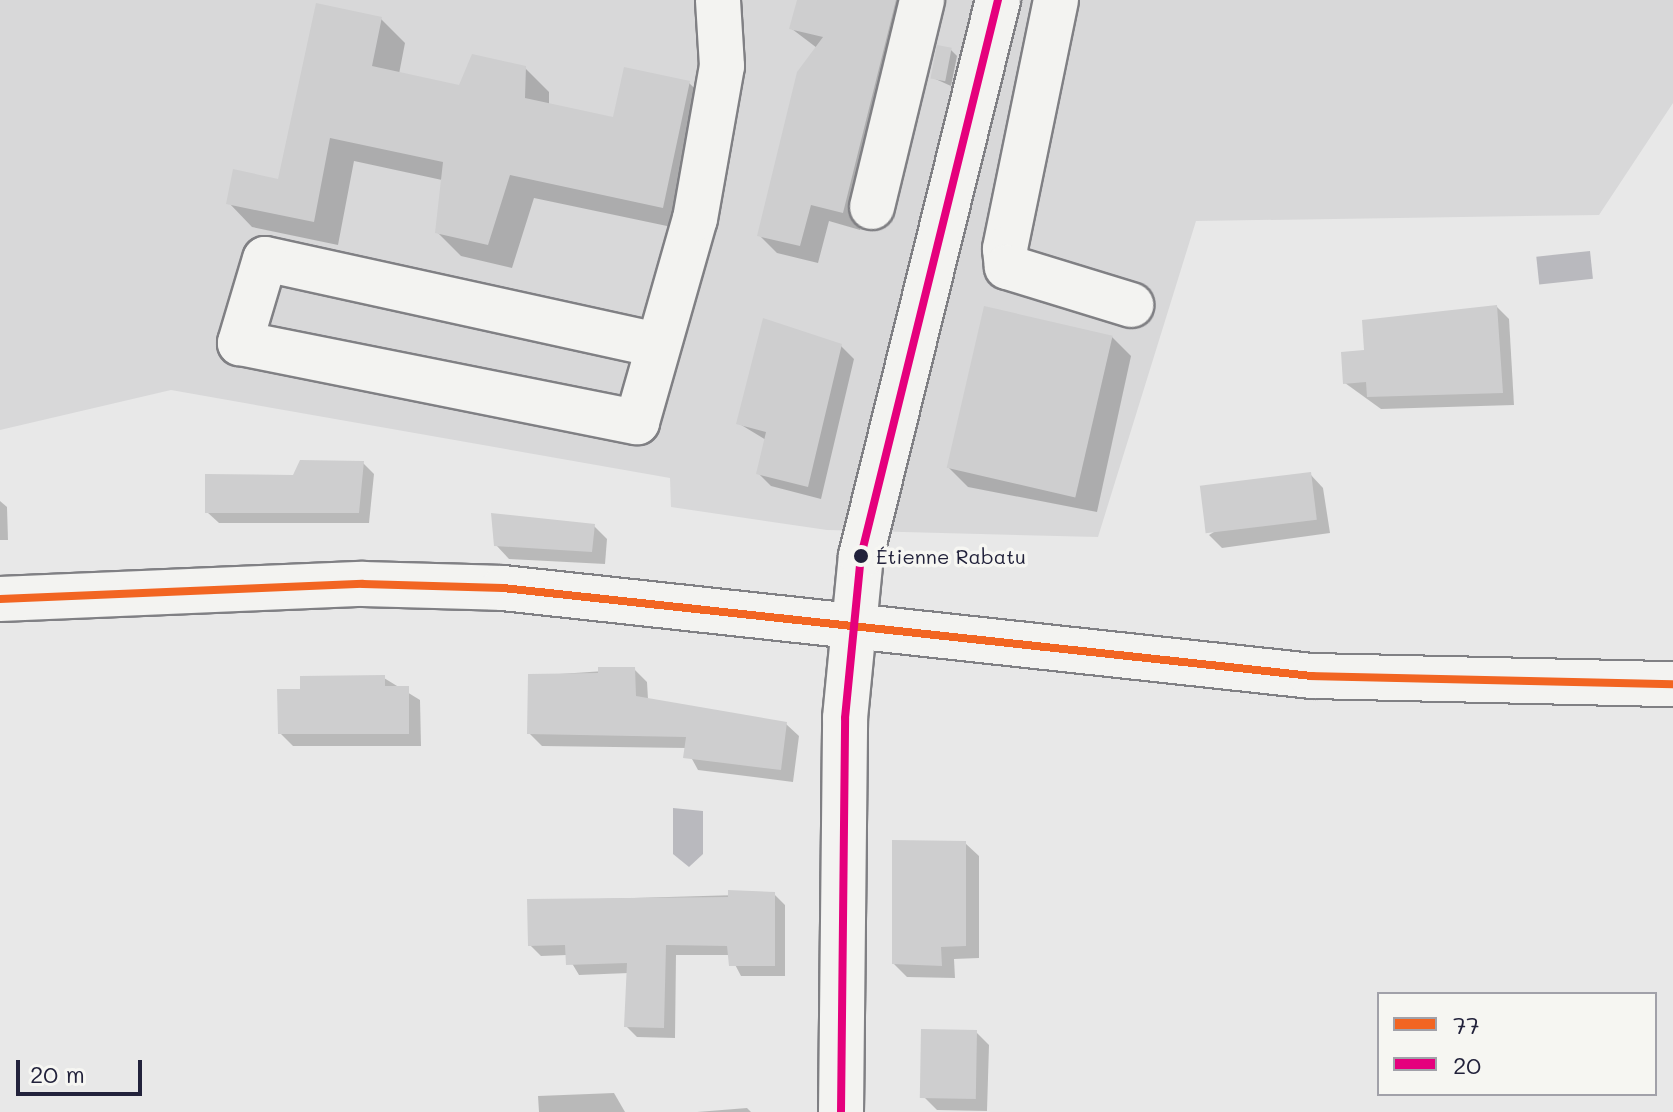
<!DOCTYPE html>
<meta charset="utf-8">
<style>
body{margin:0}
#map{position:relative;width:1673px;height:1112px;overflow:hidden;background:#e8e8e8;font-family:Mali,sans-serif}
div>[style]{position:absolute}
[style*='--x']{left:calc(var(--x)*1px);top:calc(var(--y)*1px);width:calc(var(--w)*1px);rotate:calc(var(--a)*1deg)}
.built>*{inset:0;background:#d8d8d9}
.water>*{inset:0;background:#b9b9be;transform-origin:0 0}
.shadow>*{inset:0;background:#0003}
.building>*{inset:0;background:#cececf;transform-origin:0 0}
.roads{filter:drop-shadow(2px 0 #808084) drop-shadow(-2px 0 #808084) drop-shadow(0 2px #808084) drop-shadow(0 -2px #808084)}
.minor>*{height:44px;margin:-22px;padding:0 22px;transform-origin:22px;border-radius:22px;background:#f3f3f1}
.bus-1>*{height:8px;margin:-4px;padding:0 4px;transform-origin:4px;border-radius:4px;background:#f26522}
.bus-2>*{height:8px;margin:-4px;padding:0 4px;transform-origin:4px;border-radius:4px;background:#e5007d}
.dots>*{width:22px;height:22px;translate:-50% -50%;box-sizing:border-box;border:4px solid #f6f6f2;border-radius:50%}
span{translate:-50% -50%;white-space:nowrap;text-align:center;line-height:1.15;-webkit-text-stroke:7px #f6f6f2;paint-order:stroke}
.bus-label{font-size:20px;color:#22223b}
.left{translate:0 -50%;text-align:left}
.legend{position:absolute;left:1377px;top:992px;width:280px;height:104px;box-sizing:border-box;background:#f6f6f2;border:2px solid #a1a1a9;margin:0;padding:10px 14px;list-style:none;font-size:24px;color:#22223b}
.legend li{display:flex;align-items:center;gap:16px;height:40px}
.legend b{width:40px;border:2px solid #a1a1a9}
.scale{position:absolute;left:16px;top:1060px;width:126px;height:36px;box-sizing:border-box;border:4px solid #22223b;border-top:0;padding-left:10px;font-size:24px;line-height:28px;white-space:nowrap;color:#22223b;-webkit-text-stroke:6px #f6f6f2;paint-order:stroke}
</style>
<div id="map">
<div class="built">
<i style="clip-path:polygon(0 0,1673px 0,1673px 103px,1599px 215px,1196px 221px,1098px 537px,827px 530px,671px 507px,670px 478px,171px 390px,0 430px)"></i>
</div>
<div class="water">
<i style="left:1590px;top:251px;width:28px;height:54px;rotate:84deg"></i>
<i style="clip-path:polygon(673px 808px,703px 811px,703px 854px,689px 867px,673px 854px)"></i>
</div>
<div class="shadow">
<i style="clip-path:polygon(799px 0,921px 0,860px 230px,829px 221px,818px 263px,777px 253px,759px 235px,817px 48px,792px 29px)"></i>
<i style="clip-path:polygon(381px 19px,405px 43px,399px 74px,460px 87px,525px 68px,549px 92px,549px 105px,615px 120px,689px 83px,713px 106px,686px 230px,534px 198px,512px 268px,461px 256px,437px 232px,442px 180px,354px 161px,338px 245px,252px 227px,229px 203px,280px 181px)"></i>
<i style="clip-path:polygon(951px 50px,957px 56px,951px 86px,931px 77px)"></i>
<i style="clip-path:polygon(1497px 307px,1509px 319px,1514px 405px,1381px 409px,1345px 383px)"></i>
<i style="clip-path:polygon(1112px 337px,1131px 356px,1097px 512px,968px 487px,949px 468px)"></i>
<i style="clip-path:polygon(841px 346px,854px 359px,821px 499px,771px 486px,758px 473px,766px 440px,738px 423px)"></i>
<i style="clip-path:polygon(363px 463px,374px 474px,369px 523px,219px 523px,207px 512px,294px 477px)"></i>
<i style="clip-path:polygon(1310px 474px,1323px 488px,1330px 533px,1222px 548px,1209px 535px)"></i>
<i style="clip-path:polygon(0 501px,7px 507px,8px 540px,0 540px)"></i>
<i style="clip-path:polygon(594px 526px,607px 539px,605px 564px,509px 559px,496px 545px)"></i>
<i style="clip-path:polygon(634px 669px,647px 682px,648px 699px,786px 724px,799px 736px,793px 782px,698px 770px,686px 748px,542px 746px,529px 733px,530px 676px)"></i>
<i style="clip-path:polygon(384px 678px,420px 700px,421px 746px,293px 746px,280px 733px,302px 691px)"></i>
<i style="clip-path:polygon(965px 843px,979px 856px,979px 958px,954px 959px,955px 978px,907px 977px,894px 964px)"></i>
<i style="clip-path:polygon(774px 894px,785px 905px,785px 976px,741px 976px,730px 955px,676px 955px,675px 1038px,637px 1037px,626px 1026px,629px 973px,579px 975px,567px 955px,541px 956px,530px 945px,529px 901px)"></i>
<i style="clip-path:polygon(976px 1032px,989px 1045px,987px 1111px,937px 1110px,924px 1097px)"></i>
<i style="clip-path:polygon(614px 1093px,625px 1112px,539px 1112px,538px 1096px)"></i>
<i style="clip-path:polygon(747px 1108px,751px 1112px,697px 1112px)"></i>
</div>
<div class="building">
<i style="clip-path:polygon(797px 0,896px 0,843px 213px,811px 205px,800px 246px,757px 236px,797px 72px,823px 37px,789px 29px)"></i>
<i style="clip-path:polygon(316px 3px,382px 17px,372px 66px,459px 85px,472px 54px,526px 66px,525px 98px,613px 117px,624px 67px,690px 81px,663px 208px,510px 175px,488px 245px,435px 233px,443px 162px,330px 138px,314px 222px,226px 204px,233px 169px,278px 179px)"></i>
<i style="left:937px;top:45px;width:15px;height:34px;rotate:11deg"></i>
<i style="clip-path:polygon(1497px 305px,1503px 393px,1367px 397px,1366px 382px,1343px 384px,1341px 352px,1364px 350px,1362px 320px)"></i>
<i style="left:984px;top:306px;width:132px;height:166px;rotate:13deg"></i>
<i style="clip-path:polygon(763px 318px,842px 344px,808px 487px,756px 474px,766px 432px,736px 424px)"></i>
<i style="clip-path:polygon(300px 460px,364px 461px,359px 513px,205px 513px,205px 474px,293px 475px)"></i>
<i style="left:1311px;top:472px;width:48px;height:112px;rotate:83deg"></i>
<i style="clip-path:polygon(491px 513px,595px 524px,592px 552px,494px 546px)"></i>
<i style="clip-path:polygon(598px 667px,635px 667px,636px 696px,787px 722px,781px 770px,683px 758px,686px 737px,527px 734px,528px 674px,598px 673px)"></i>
<i style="clip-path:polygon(385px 675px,385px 686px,409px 686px,409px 734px,278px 734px,277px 689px,300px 689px,300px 676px)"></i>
<i style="clip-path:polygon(892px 840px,966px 841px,966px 946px,941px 947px,942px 966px,892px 964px)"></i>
<i style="clip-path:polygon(728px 890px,775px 892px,775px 966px,729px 966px,727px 946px,666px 945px,664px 1028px,624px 1027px,627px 963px,566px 965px,565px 945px,528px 946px,527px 899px,728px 897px)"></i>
<i style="left:921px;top:1029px;width:56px;height:69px;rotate:1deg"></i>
</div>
<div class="roads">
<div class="minor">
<i style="--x:1056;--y:0;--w:254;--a:101.6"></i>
<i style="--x:1005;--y:249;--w:18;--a:84"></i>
<i style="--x:1007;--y:267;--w:130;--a:17"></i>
<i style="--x:872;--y:207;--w:213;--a:-76.4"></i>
<i style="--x:657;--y:345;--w:401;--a:-167.6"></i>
<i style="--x:265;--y:259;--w:88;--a:106.6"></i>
<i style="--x:240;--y:343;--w:405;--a:11.3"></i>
<i style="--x:637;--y:422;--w:211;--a:-74.1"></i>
<i style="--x:695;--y:219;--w:155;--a:-80"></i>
<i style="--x:722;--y:66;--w:66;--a:-93.5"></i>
<i style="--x:0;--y:599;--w:363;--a:-2.4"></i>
<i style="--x:363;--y:584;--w:140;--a:1.6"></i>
<i style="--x:503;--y:588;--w:814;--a:6.21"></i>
<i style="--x:1312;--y:676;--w:361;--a:1.3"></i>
<i style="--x:841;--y:1112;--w:394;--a:-89.4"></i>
<i style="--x:845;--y:718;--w:163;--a:-84.4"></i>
<i style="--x:861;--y:556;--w:573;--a:-76.16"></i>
</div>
</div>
<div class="bus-1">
<i style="--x:0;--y:599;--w:363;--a:-2.4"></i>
<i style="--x:363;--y:584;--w:140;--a:1.6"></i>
<i style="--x:503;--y:588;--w:814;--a:6.21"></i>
<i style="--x:1312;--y:676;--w:361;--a:1.3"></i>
</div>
<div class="bus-2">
<i style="--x:841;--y:1112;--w:394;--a:-89.4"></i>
<i style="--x:845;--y:718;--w:163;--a:-84.4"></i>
<i style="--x:861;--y:556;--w:573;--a:-76.16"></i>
</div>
<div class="dots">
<i style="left:861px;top:556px;background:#22223b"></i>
</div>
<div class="bus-label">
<span class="left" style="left:876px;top:556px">Étienne Rabatu</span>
</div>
<ul class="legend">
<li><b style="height:10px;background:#f26522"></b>77</li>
<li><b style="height:10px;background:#e5007d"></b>20</li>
</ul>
<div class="scale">20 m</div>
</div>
